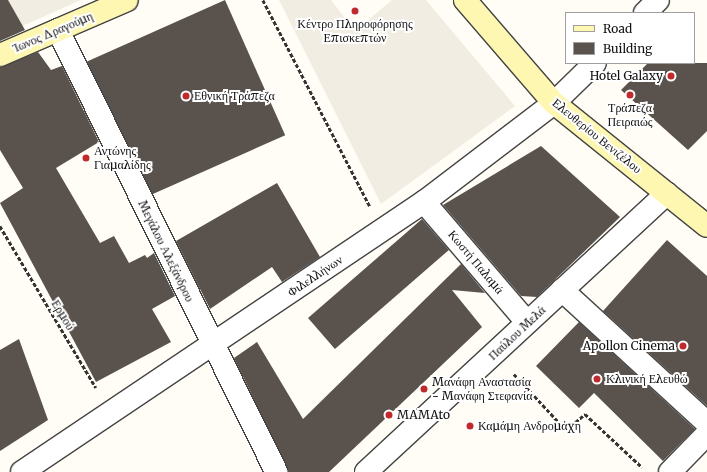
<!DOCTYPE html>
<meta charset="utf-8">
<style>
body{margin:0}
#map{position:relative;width:707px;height:472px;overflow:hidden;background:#fffdf5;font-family:Merriweather,serif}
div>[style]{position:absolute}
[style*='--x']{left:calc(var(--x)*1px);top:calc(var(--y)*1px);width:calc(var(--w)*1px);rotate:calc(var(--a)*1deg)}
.plaza>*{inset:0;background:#f1ede2}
.building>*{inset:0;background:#5a524d;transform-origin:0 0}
.path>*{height:2.5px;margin-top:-1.25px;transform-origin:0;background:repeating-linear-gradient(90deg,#333 0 4px,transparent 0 6px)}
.roads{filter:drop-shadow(1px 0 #444) drop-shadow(-1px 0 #444) drop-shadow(0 1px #444) drop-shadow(0 -1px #444)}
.pedestrian>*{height:22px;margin:-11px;padding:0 11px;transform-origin:11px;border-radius:11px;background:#fff}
.tertiary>*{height:22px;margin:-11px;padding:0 11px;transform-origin:11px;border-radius:11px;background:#fff}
.secondary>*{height:22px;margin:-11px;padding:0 11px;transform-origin:11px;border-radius:11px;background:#fdf7b2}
.dots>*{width:11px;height:11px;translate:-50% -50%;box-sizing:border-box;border:2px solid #fff;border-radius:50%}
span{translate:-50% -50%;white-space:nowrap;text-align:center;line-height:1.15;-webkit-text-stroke:4px #fff;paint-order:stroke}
.poi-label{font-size:12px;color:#111}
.right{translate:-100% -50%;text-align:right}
.left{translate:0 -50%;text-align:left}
.street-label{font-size:12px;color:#111}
.legend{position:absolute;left:565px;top:12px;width:130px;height:52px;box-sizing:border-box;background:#fff;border:1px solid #a0a0a0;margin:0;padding:5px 7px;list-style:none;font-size:12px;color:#111}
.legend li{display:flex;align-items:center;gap:8px;height:20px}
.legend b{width:20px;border:1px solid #a0a0a0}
</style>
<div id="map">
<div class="plaza">
<i style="clip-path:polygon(0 0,81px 0,0 36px)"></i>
<i style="clip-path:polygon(279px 0,331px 0,355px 31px,392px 0,426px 0,515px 106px,381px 204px)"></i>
</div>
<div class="building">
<i style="clip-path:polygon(0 0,8px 0,25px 30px,0 41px)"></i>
<i style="left:225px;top:0;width:148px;height:151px;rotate:66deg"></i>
<i style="clip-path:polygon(38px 52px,51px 70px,62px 66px,99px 142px,56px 168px,100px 243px,114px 236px,129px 263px,145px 255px,147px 258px,154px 253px,175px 296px,152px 309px,171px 342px,96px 382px,0 203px,23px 188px,0 150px,0 67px)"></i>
<i style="clip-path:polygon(648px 63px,707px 63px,707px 131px,688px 150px,621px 90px)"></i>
<i style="clip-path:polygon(541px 146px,620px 217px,537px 297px,521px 296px,443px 205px)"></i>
<i style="clip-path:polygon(277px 183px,320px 257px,282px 282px,272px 267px,210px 309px,176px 241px)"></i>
<i style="left:422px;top:219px;width:41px;height:151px;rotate:49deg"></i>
<i style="clip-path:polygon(667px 240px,707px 276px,707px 406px,603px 311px)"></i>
<i style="clip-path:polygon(461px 264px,485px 293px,452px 290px,482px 327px,329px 472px,289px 472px,234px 358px,257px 342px,303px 419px)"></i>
<i style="clip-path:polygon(579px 322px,695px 429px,663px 461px,594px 393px,579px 408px,536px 366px)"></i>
<i style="clip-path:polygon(19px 339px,48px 420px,0 451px,0 350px)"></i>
</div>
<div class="path">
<i style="--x:263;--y:0;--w:232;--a:62.6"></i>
<i style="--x:0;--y:226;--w:188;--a:59.3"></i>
<i style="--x:514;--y:374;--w:76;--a:47.1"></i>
<i style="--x:566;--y:430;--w:25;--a:-40"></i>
<i style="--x:585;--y:414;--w:78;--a:42.9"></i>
</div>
<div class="roads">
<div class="pedestrian">
<i style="--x:58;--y:30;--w:493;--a:63.7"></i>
<i style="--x:424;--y:202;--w:158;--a:49.4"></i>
<i style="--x:562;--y:290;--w:197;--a:42.5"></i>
<i style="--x:22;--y:472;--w:484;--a:-33.9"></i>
<i style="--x:424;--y:202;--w:163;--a:-37.3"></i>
<i style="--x:366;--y:472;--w:410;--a:-42.8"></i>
<i style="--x:670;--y:472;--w:53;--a:-45.8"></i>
</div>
<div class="tertiary">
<i style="--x:645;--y:13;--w:18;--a:-45"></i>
<i style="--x:554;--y:103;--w:57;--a:-44.3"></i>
</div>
<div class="secondary">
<i style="--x:465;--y:0;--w:136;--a:49.2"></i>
<i style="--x:554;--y:103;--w:196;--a:38.8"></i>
<i style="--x:0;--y:55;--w:138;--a:-23.4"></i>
</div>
</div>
<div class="dots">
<i style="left:355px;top:11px;background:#c02a2c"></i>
<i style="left:671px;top:76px;background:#c02a2c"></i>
<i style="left:630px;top:95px;background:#c02a2c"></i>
<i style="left:186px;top:96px;background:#c02a2c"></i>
<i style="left:86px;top:158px;background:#c02a2c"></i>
<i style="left:683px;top:346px;background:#c02a2c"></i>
<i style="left:597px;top:379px;background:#c02a2c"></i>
<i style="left:424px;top:389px;background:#c02a2c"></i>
<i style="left:389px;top:415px;background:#c02a2c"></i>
<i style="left:470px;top:426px;background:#c02a2c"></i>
</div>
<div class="poi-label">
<span style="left:355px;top:31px">Κέντρο Πληροφόρησης<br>Επισκεπτών</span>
<span class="right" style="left:663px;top:76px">Hotel Galaxy</span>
<span class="left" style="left:194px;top:96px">Εθνική Τράπεζα</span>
<span style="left:630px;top:115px">Τράπεζα<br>Πειραιώς</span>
<span class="left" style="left:94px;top:158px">Αντώνης<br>Γιαμαλίδης</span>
<span class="right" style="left:675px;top:346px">Apollon Cinema</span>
<span class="left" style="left:606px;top:379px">Κλινική Ελευθώ</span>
<span class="left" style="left:432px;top:389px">Μανάφη Αναστασία<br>- Μανάφη Στεφανία</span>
<span class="left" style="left:397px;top:415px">MAMAto</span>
<span class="left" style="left:478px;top:426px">Καμάμη Ανδρομάχη</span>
</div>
<div class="street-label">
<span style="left:53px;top:32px;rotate:-23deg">Ίωνος Δραγούμη</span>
<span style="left:597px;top:136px;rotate:39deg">Ελευθερίου Βενιζέλου</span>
<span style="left:166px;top:251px;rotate:64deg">Μεγάλου Αλεξάνδρου</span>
<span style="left:476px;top:262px;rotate:50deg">Κωστή Παλαμά</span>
<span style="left:315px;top:276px;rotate:-34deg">Φιλελλήνων</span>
<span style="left:63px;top:315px;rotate:59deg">Ερμού</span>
<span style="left:517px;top:333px;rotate:-43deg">Παύλου Μελά</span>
</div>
<ul class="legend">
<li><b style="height:5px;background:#fdf7b2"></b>Road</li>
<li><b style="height:11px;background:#5a524d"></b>Building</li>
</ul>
</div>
